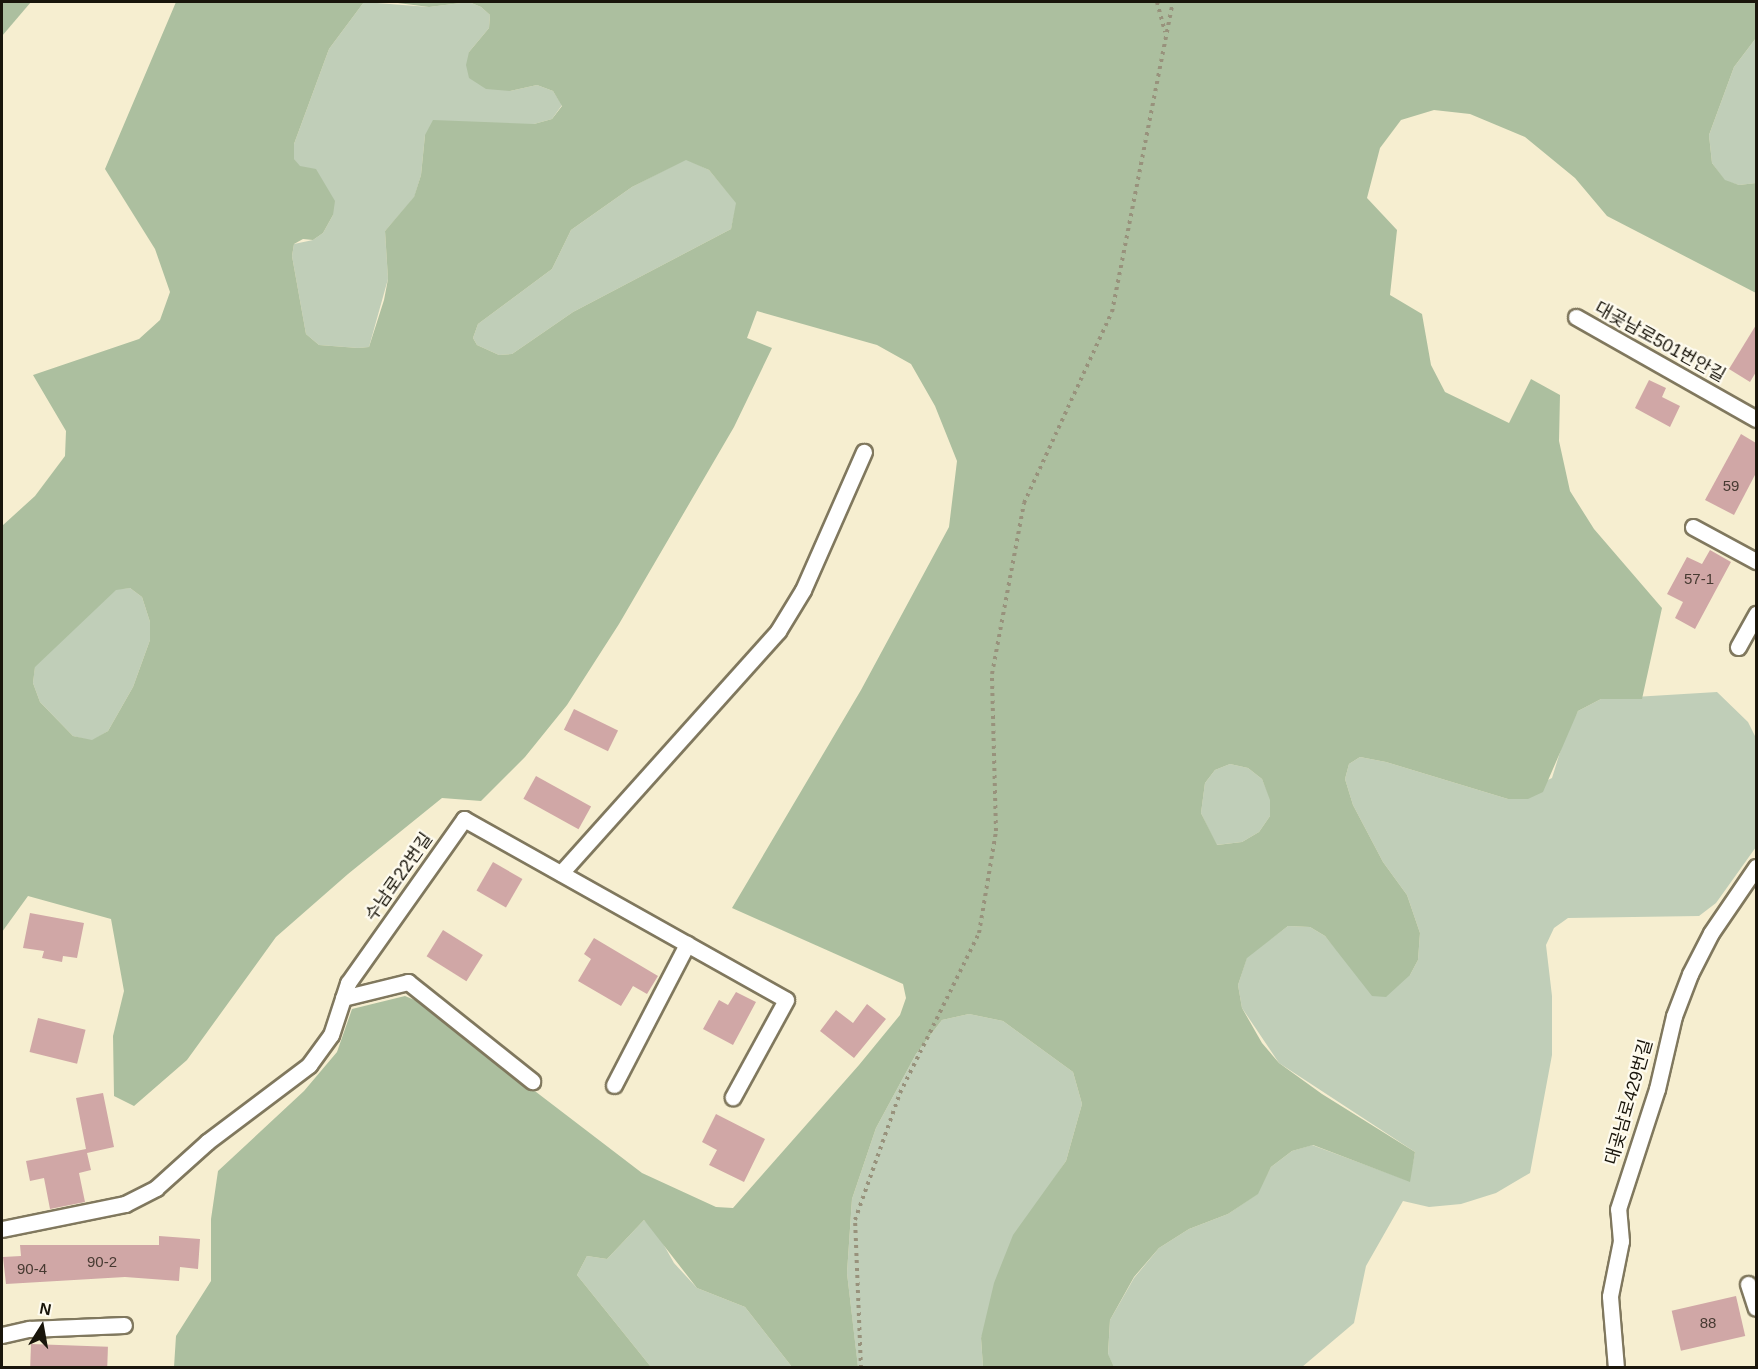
<!DOCTYPE html>
<meta charset="utf-8">
<style>
body{margin:0}
#map{position:relative;width:1758px;height:1369px;overflow:hidden;background:#f6eed0;font-family:Arial,"Noto Sans KR",sans-serif}
div>[style]{position:absolute}
[style*='--x']{left:calc(var(--x)*1px);top:calc(var(--y)*1px);width:calc(var(--w)*1px);rotate:calc(var(--a)*1deg)}
.green>*{inset:0;background:#c0ceb8}
.forest>*{inset:0;background:#acbf9f}
.building>*{inset:0;background:#d0a7a6;transform-origin:0 0}
.path>*{height:4px;margin-top:-2px;transform-origin:0;background:repeating-linear-gradient(90deg,#98927c 0 3px,transparent 0 7.5px)}
.roads{filter:drop-shadow(2px 0 #80785e) drop-shadow(-2px 0 #80785e) drop-shadow(0 2px #80785e) drop-shadow(0 -2px #80785e)}
.lane>*{height:15px;margin:-7.5px;padding:0 7.5px;transform-origin:7.5px;border-radius:7.5px;background:#fff}
span{translate:-50% -50%;white-space:nowrap;text-align:center;line-height:1.15;-webkit-text-stroke:4.5px #fefbef;paint-order:stroke}
.number-label{font-size:15px;color:#473a32}
.number-label span{-webkit-text-stroke-width:0}
.street-label{font-size:18px;color:#19150b}
.frame{position:absolute;inset:0;border:3px solid #19150b;pointer-events:none}
.north{position:absolute;left:12px;top:1297px;width:60px;height:60px;-webkit-text-stroke:4px #fefbef;paint-order:stroke;rotate:11deg;font-size:16px;font-weight:700;line-height:24px;text-align:center;color:#19150b}
.north::after{content:'';display:block;margin:auto;width:21px;height:27px;background:#19150b;clip-path:polygon(50% 0,100% 100%,50% 72%,0 100%)}
</style>
<div id="map">
<div class="green">
<i style="clip-path:polygon(364px 2px,429px 7px,469px 2px,481px 7px,490px 15px,489px 28px,469px 52px,510px 91px,537px 85px,553px 91px,562px 105px,552px 119px,534px 124px,425px 135px,421px 175px,414px 198px,385px 231px,388px 279px,369px 347px,358px 348px,319px 345px,306px 334px,292px 256px,294px 244px,313px 240px,323px 233px,333px 215px,293px 158px,294px 144px,329px 49px)"></i>
<i style="clip-path:polygon(1756px 38px,1756px 183px,1739px 185px,1725px 181px,1712px 163px,1709px 135px,1734px 67px)"></i>
<i style="clip-path:polygon(686px 159px,709px 170px,737px 203px,731px 229px,573px 312px,512px 354px,499px 355px,477px 345px,473px 338px,478px 324px,552px 269px,571px 230px,632px 187px)"></i>
<i style="clip-path:polygon(130px 588px,142px 597px,150px 622px,150px 640px,133px 687px,108px 731px,92px 741px,73px 736px,40px 702px,33px 683px,35px 666px,116px 589px)"></i>
<i style="clip-path:polygon(1717px 692px,1748px 722px,1756px 738px,1756px 847px,1716px 903px,1699px 916px,1568px 918px,1554px 928px,1546px 945px,1552px 996px,1552px 1055px,1530px 1173px,1496px 1193px,1461px 1204px,1429px 1207px,1403px 1201px,1366px 1266px,1354px 1323px,1302px 1367px,1114px 1367px,1108px 1355px,1110px 1320px,1134px 1278px,1159px 1248px,1189px 1229px,1228px 1214px,1257px 1194px,1271px 1167px,1292px 1151px,1312px 1145px,1409px 1181px,1415px 1152px,1279px 1063px,1242px 1008px,1238px 985px,1247px 957px,1288px 926px,1310px 927px,1325px 936px,1346px 961px,1410px 975px,1418px 960px,1420px 933px,1407px 895px,1383px 862px,1353px 805px,1345px 779px,1349px 764px,1360px 757px,1386px 762px,1508px 799px,1552px 778px,1565px 736px,1578px 711px,1601px 699px)"></i>
<i style="clip-path:polygon(1230px 764px,1248px 768px,1262px 779px,1271px 800px,1270px 816px,1259px 832px,1242px 842px,1216px 845px,1201px 813px,1205px 783px,1215px 770px)"></i>
<i style="clip-path:polygon(969px 1014px,1003px 1021px,1073px 1072px,1082px 1104px,1066px 1161px,1045px 1192px,981px 1338px,983px 1367px,858px 1368px,847px 1273px,852px 1199px,876px 1128px,916px 1054px,942px 1020px)"></i>
<i style="clip-path:polygon(644px 1220px,657px 1233px,674px 1263px,697px 1288px,745px 1307px,792px 1367px,651px 1367px,577px 1275px,587px 1256px,607px 1259px)"></i>
</div>
<div class="forest">
<i style="clip-path:polygon(2px 2px,31px 2px,2px 36px)"></i>
<i style="clip-path:polygon(evenodd,176px 2px,364px 2px,329px 49px,294px 144px,294px 159px,300px 166px,316px 169px,335px 201px,333px 215px,323px 233px,313px 240px,303px 239px,294px 244px,292px 256px,306px 334px,319px 345px,358px 348px,369px 347px,384px 300px,388px 279px,385px 231px,414px 197px,421px 175px,425px 135px,433px 120px,534px 124px,552px 119px,562px 106px,553px 91px,537px 85px,510px 91px,486px 89px,469px 78px,466px 65px,469px 52px,489px 28px,490px 15px,481px 7px,469px 2px,429px 7px,390px 2px,1756px 2px,1756px 38px,1734px 67px,1709px 135px,1712px 163px,1725px 180px,1739px 185px,1756px 183px,1756px 293px,1607px 216px,1575px 178px,1525px 137px,1470px 114px,1434px 110px,1401px 120px,1380px 148px,1367px 198px,1397px 230px,1390px 295px,1422px 314px,1431px 365px,1445px 392px,1509px 423px,1531px 379px,1560px 395px,1559px 441px,1570px 491px,1594px 529px,1662px 608px,1642px 699px,1601px 699px,1578px 711px,1543px 792px,1528px 799px,1508px 799px,1386px 762px,1360px 757px,1349px 764px,1345px 779px,1353px 805px,1383px 862px,1407px 895px,1420px 933px,1418px 960px,1410px 975px,1386px 997px,1372px 996px,1325px 936px,1310px 927px,1288px 926px,1247px 958px,1238px 985px,1242px 1008px,1262px 1043px,1279px 1063px,1322px 1094px,1415px 1152px,1410px 1182px,1313px 1145px,1292px 1151px,1271px 1167px,1258px 1194px,1228px 1214px,1189px 1229px,1159px 1248px,1134px 1277px,1110px 1320px,1108px 1354px,1114px 1367px,983px 1367px,981px 1338px,994px 1283px,1013px 1235px,1066px 1161px,1082px 1104px,1073px 1072px,1003px 1021px,969px 1014px,942px 1020px,916px 1054px,876px 1128px,852px 1199px,847px 1273px,858px 1367px,792px 1367px,745px 1307px,697px 1288px,644px 1220px,607px 1259px,587px 1256px,577px 1275px,651px 1367px,174px 1367px,176px 1336px,211px 1281px,211px 1219px,218px 1171px,304px 1091px,337px 1052px,352px 1009px,405px 996px,417px 1001px,642px 1173px,716px 1207px,733px 1208px,859px 1065px,900px 1015px,906px 998px,903px 984px,732px 908px,861px 690px,949px 527px,957px 461px,935px 406px,911px 364px,877px 345px,757px 311px,747px 338px,772px 348px,734px 427px,619px 624px,567px 705px,525px 757px,481px 801px,442px 798px,348px 874px,276px 937px,187px 1060px,134px 1106px,114px 1096px,113px 1036px,124px 991px,111px 919px,28px 896px,2px 932px,2px 526px,35px 496px,65px 456px,66px 431px,33px 375px,139px 339px,160px 320px,170px 292px,155px 249px,105px 169px,176px 2px,686px 160px,709px 170px,736px 203px,731px 229px,573px 312px,512px 354px,499px 355px,477px 345px,473px 338px,478px 324px,552px 269px,571px 230px,632px 187px,686px 160px,176px 2px,130px 588px,142px 597px,150px 622px,150px 640px,133px 687px,108px 731px,92px 740px,73px 736px,40px 702px,33px 683px,35px 667px,116px 590px,130px 588px,176px 2px,1230px 764px,1248px 768px,1262px 779px,1270px 800px,1270px 816px,1259px 832px,1242px 842px,1217px 845px,1201px 813px,1205px 783px,1215px 770px,1230px 764px)"></i>
</div>
<div class="building">
<i style="clip-path:polygon(1756px 325px,1756px 372px,1750px 382px,1729px 369px)"></i>
<i style="clip-path:polygon(1649px 380px,1666px 388px,1662px 397px,1680px 406px,1670px 427px,1635px 408px)"></i>
<i style="clip-path:polygon(1741px 434px,1756px 443px,1756px 473px,1734px 515px,1705px 500px)"></i>
<i style="clip-path:polygon(1710px 550px,1731px 562px,1695px 629px,1675px 618px,1683px 602px,1667px 594px,1687px 557px,1702px 564px)"></i>
<i style="left:574px;top:709px;width:49px;height:23px;rotate:26deg"></i>
<i style="left:536px;top:776px;width:63px;height:26px;rotate:29deg"></i>
<i style="left:493px;top:862px;width:34px;height:33px;rotate:30deg"></i>
<i style="clip-path:polygon(30px 913px,84px 923px,77px 958px,63px 956px,62px 962px,42px 958px,44px 951px,23px 948px)"></i>
<i style="left:443px;top:930px;width:47px;height:31px;rotate:32deg"></i>
<i style="clip-path:polygon(594px 938px,658px 976px,647px 994px,633px 986px,621px 1006px,578px 981px,591px 959px,584px 954px)"></i>
<i style="clip-path:polygon(736px 992px,756px 1002px,733px 1045px,703px 1029px,719px 1000px,728px 1005px)"></i>
<i style="clip-path:polygon(867px 1004px,886px 1019px,854px 1058px,820px 1031px,836px 1010px,853px 1023px)"></i>
<i style="left:38px;top:1018px;width:49px;height:35px;rotate:14deg"></i>
<i style="clip-path:polygon(103px 1093px,114px 1147px,87px 1153px,91px 1170px,79px 1173px,85px 1202px,50px 1209px,44px 1178px,30px 1181px,26px 1161px,86px 1149px,76px 1098px)"></i>
<i style="clip-path:polygon(716px 1114px,765px 1139px,744px 1182px,709px 1165px,717px 1150px,702px 1142px)"></i>
<i style="clip-path:polygon(159px 1236px,200px 1239px,198px 1269px,180px 1267px,179px 1281px,125px 1277px,6px 1284px,3px 1257px,21px 1256px,20px 1245px,159px 1245px)"></i>
<i style="left:1736px;top:1296px;width:41px;height:66px;rotate:77deg"></i>
<i style="left:31px;top:1344px;width:77px;height:24px;rotate:2deg"></i>
</div>
<div class="path">
<i style="--x:1157;--y:2;--w:31;--a:75"></i>
<i style="--x:861;--y:1368;--w:148;--a:-92.3"></i>
<i style="--x:855;--y:1220;--w:135;--a:-70.5"></i>
<i style="--x:900;--y:1093;--w:178;--a:-63.7"></i>
<i style="--x:979;--y:933;--w:103;--a:-80.5"></i>
<i style="--x:996;--y:831;--w:157;--a:-91.5"></i>
<i style="--x:992;--y:674;--w:174;--a:-79.4"></i>
<i style="--x:1024;--y:503;--w:210;--a:-65.3"></i>
<i style="--x:1112;--y:312;--w:316;--a:-78.9"></i>
</div>
<div class="roads">
<div class="lane">
<i style="--x:1576;--y:317;--w:207;--a:29.5"></i>
<i style="--x:1693;--y:527;--w:72;--a:28.4"></i>
<i style="--x:1738;--y:647;--w:38;--a:-61"></i>
<i style="--x:561;--y:873;--w:325;--a:-48.1"></i>
<i style="--x:778;--y:631;--w:48;--a:-58.6"></i>
<i style="--x:803;--y:590;--w:151;--a:-66.2"></i>
<i style="--x:343;--y:998;--w:67;--a:-13.8"></i>
<i style="--x:408;--y:982;--w:159;--a:38.6"></i>
<i style="--x:614;--y:1085;--w:159;--a:-62.6"></i>
<i style="--x:2;--y:1229;--w:126;--a:-11.5"></i>
<i style="--x:125;--y:1204;--w:35;--a:-27"></i>
<i style="--x:156;--y:1188;--w:69;--a:-42"></i>
<i style="--x:207;--y:1142;--w:128;--a:-37"></i>
<i style="--x:309;--y:1065;--w:37;--a:-54"></i>
<i style="--x:331;--y:1035;--w:55;--a:-71.9"></i>
<i style="--x:348;--y:983;--w:201;--a:-54.7"></i>
<i style="--x:464;--y:819;--w:369;--a:29.3"></i>
<i style="--x:786;--y:1000;--w:111;--a:118.7"></i>
<i style="--x:1748;--y:1284;--w:25;--a:72"></i>
<i style="--x:2;--y:1335;--w:28;--a:-13"></i>
<i style="--x:29;--y:1329;--w:95;--a:-2.4"></i>
<i style="--x:1616;--y:1368;--w:72;--a:-94.8"></i>
<i style="--x:1610;--y:1296;--w:56;--a:-78.7"></i>
<i style="--x:1621;--y:1241;--w:32;--a:-95"></i>
<i style="--x:1618;--y:1209;--w:126;--a:-72"></i>
<i style="--x:1657;--y:1089;--w:75;--a:-76.9"></i>
<i style="--x:1674;--y:1016;--w:45;--a:-69.1"></i>
<i style="--x:1690;--y:974;--w:46;--a:-62.9"></i>
<i style="--x:1711;--y:933;--w:80;--a:-55.7"></i>
</div>
</div>
<div class="number-label">
<span style="left:1731px;top:486px">59</span>
<span style="left:1699px;top:579px">57-1</span>
<span style="left:102px;top:1262px">90-2</span>
<span style="left:32px;top:1269px">90-4</span>
<span style="left:1708px;top:1323px">88</span>
</div>
<div class="street-label">
<span style="left:1660px;top:342px;rotate:29deg">대곶남로501번안길</span>
<span style="left:399px;top:877px;rotate:-55deg">수남로22번길</span>
<span style="left:1629px;top:1102px;rotate:-74deg">대곶남로429번길</span>
</div>
<div class="frame"></div>
<div class="north">N</div>
</div>
